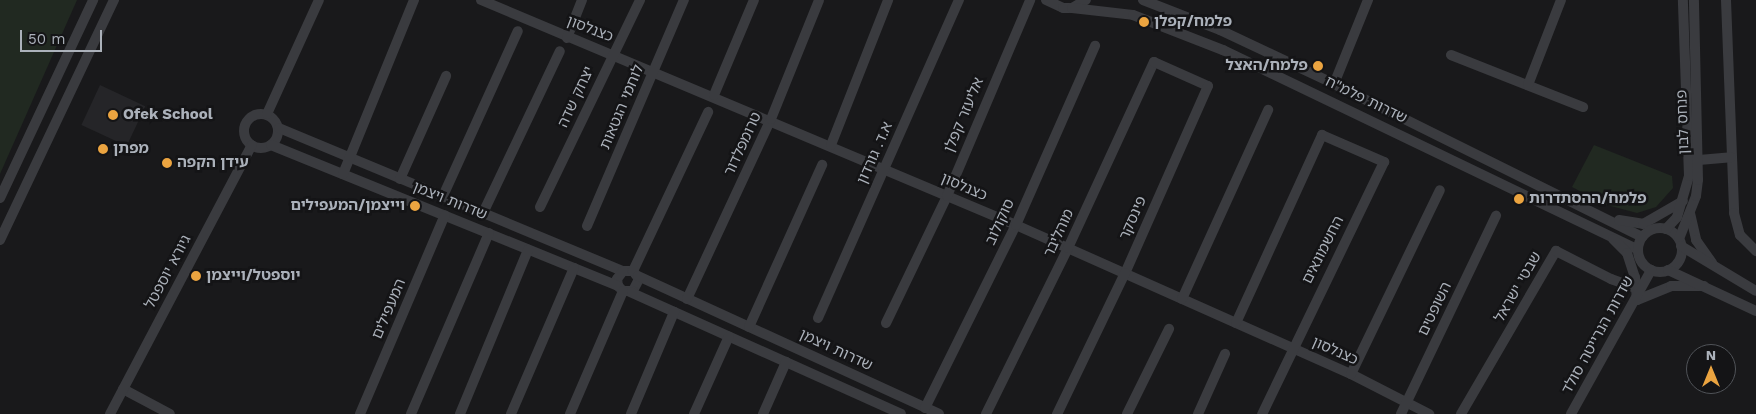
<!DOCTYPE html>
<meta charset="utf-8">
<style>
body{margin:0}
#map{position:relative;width:1756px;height:414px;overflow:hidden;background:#19191b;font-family:"Work Sans","Noto Sans Hebrew",sans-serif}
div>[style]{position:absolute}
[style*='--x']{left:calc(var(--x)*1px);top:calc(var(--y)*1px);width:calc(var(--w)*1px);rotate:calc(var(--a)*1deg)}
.built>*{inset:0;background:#252528;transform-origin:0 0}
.green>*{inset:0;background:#212921}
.minor>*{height:10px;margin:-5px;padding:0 5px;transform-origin:5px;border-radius:5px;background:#3a3b3f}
.minor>.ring{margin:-5px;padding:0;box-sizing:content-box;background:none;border:10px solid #3a3b3f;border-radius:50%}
.dots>*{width:14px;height:14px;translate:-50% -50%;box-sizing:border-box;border:2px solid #141416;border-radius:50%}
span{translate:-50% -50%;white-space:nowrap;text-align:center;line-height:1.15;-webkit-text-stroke:5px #141416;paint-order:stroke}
.poi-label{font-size:15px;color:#abb1ba;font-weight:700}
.left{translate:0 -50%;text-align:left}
.right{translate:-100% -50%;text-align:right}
.street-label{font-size:15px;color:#abb1ba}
.north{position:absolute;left:1686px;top:344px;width:50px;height:50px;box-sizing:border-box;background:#141416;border:1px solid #505358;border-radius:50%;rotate:0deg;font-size:14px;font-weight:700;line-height:20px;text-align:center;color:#abb1ba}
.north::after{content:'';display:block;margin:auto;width:18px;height:22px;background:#eba440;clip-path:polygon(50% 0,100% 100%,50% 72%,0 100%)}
.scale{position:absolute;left:20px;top:30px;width:82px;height:22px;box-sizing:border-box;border:2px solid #abb1ba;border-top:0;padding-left:6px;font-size:15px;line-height:18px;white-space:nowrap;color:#abb1ba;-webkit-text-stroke:4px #141416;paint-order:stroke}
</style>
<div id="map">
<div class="built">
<i style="left:100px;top:85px;width:50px;height:44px;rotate:25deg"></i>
</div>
<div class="green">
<i style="clip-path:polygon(0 0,77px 0,0 174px)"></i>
<i style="clip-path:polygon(1594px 145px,1672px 176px,1673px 188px,1656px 207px,1637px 213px,1607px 205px,1572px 187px)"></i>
</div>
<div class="minor">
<i style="--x:481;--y:0;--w:580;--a:22.81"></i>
<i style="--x:1016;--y:225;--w:367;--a:24"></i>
<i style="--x:1351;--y:374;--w:88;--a:27.1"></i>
<i style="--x:1046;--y:0;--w:19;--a:25"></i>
<i style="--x:1063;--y:8;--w:9;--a:0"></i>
<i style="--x:1072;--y:8;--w:16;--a:-30"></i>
<i style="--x:1143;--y:0;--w:83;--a:21.3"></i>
<i style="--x:1220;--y:30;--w:126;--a:25.3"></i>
<i style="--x:1334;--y:84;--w:344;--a:26.4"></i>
<i style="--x:1726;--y:0;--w:213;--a:87.8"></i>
<i style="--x:1734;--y:213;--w:23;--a:75"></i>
<i style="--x:1740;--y:235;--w:23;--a:45"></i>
<i style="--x:1072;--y:8;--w:61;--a:6.5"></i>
<i style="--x:1133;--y:15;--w:97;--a:21.3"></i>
<i style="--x:1223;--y:50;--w:459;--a:25.7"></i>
<i style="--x:567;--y:38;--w:41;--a:-68.5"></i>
<i style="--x:1451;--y:55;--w:142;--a:21.5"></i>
<i style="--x:1334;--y:84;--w:91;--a:-68"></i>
<i style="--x:1528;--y:85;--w:91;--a:-68.8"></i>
<i style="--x:714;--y:95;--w:103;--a:-67.2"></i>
<i class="ring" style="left:244px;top:114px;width:24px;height:24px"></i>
<i style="--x:267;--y:114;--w:125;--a:-65.5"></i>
<i style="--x:279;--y:128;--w:373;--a:22.6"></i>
<i style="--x:623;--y:271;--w:10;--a:0"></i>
<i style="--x:633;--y:271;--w:10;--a:53"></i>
<i style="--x:639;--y:279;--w:13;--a:117"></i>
<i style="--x:633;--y:291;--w:10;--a:180"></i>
<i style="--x:623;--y:291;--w:7;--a:-135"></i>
<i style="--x:618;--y:286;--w:7;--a:-98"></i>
<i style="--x:617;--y:279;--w:10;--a:-53"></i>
<i style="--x:271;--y:145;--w:375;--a:22.1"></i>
<i style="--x:831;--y:145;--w:156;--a:-68.5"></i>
<i style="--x:1699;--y:160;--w:32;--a:-5"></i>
<i style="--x:343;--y:174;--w:188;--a:-67.8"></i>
<i style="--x:400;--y:179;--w:113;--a:-65.9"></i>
<i style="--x:443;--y:196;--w:181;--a:-65.6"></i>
<i style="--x:0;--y:198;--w:219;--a:-64.8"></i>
<i style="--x:540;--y:207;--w:230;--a:-64.2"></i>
<i style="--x:483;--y:213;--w:179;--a:-64.6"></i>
<i style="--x:1690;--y:213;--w:28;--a:77"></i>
<i style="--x:1696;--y:240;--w:28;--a:55"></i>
<i style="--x:1619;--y:220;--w:24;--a:9"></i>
<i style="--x:1643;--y:224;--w:46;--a:-29.9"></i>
<i style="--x:587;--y:226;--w:246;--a:-66.8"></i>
<i class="ring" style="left:1638px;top:228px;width:34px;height:34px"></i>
<i style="--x:1666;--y:229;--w:16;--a:-47"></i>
<i style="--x:1677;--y:217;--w:43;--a:-73.7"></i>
<i style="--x:1689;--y:176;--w:176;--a:-92"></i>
<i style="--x:1613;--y:239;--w:20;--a:45"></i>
<i style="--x:1627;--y:253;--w:25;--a:72"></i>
<i style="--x:1635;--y:277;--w:23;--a:85"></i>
<i style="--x:1637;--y:300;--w:37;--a:-22"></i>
<i style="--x:1671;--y:286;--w:33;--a:0"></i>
<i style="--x:1679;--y:239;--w:46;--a:-68.4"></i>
<i style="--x:1696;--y:196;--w:16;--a:-83"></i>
<i style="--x:1698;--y:180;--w:180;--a:-91.3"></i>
<i style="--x:0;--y:240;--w:266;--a:-64.6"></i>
<i style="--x:1681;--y:246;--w:87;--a:31"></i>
<i style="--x:1668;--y:270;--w:97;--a:25"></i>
<i style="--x:633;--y:271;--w:176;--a:-64.7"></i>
<i style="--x:638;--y:276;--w:331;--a:24.6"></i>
<i style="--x:630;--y:292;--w:297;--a:24.2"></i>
<i style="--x:687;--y:299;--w:199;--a:-65"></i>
<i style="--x:771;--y:119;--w:128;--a:-68"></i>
<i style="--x:1182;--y:299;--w:208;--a:-65.5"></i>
<i style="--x:818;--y:318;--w:348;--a:-66.1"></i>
<i style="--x:886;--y:323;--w:141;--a:-64.3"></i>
<i style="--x:947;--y:196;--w:213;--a:-67"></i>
<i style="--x:1236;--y:323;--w:207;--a:-65.4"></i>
<i style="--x:1322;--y:135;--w:68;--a:23.5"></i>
<i style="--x:1384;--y:162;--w:280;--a:115.8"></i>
<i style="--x:749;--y:327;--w:178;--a:-65.7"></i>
<i style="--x:1351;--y:374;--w:204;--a:-64.2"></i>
<i style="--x:123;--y:389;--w:53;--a:28"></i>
<i style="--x:925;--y:408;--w:204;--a:-63.6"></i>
<i style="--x:1016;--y:225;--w:196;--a:-66.2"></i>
<i style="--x:110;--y:414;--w:304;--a:-62.2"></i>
<i style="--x:360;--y:414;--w:216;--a:-66.9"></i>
<i style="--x:411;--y:414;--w:197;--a:-66.7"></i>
<i style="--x:460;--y:414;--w:178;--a:-67.5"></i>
<i style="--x:511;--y:414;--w:159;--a:-66.7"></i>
<i style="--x:570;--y:414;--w:134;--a:-66.7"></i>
<i style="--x:631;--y:414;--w:111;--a:-67.1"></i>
<i style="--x:694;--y:414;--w:85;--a:-65.8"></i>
<i style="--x:763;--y:414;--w:57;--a:-66.1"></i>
<i style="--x:986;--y:414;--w:185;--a:-63.7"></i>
<i style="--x:1068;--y:248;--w:205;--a:-65.2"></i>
<i style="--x:1154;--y:62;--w:59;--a:24"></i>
<i style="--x:1208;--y:86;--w:205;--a:113.9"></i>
<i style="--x:1125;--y:273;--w:157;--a:115.7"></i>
<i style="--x:1127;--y:414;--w:95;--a:-63.7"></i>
<i style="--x:1198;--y:414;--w:66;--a:-65.8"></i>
<i style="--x:1401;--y:414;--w:220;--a:-64.4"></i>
<i style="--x:1461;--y:414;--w:189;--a:-59.8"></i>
<i style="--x:1556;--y:251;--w:62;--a:27"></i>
<i style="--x:1611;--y:279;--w:27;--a:20"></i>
<i style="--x:1571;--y:414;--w:165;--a:-60.9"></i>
</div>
<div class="dots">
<i style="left:1144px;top:22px;background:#eba440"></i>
<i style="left:1318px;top:66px;background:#eba440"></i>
<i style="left:113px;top:115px;background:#eba440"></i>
<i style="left:103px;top:149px;background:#eba440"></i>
<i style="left:167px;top:163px;background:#eba440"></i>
<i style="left:1519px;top:199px;background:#eba440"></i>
<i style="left:415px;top:206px;background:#eba440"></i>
<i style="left:196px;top:276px;background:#eba440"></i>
</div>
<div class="poi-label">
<span class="left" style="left:1154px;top:22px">פלמח/קפלן</span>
<span class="right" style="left:1308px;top:66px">פלמח/האצל</span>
<span class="left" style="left:123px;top:115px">Ofek School</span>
<span class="left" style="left:113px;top:149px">מפתן</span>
<span class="left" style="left:177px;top:163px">עידן הקפה</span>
<span class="left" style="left:1529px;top:199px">פלמח/ההסתדרות</span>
<span class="right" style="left:405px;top:206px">וייצמן/המעפילים</span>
<span class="left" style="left:206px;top:276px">יוספטל/וייצמן</span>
</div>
<div class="street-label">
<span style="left:590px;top:29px;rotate:21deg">כצנלסון</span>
<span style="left:576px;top:97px;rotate:-65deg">יצחק שדה</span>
<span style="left:1366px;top:100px;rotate:26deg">שדרות פלמ"ח</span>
<span style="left:622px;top:107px;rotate:-67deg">לוחמי הגטאות</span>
<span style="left:964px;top:115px;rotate:-67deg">אליעזר קפלן</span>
<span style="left:1683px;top:122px;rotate:-92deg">פנחס לבון</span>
<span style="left:743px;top:144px;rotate:-65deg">טרומפלדור</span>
<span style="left:875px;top:153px;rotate:-66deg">א.ד. גורדון</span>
<span style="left:964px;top:187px;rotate:23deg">כצנלסון</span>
<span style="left:450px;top:201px;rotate:22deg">שדרות ויצמן</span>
<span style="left:1133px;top:218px;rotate:-66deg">פינסקר</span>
<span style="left:1000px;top:222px;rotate:-65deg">סוקולוב</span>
<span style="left:1059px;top:233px;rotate:-65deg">מוהליבר</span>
<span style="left:1323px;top:250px;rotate:-63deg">החשמונאים</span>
<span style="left:168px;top:272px;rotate:-62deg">גיורא יוספטל</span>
<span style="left:1518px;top:287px;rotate:-60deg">שבטי ישראל</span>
<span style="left:389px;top:309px;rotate:-67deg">המעפילים</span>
<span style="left:1435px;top:309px;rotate:-64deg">השופטים</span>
<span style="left:1598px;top:335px;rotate:-61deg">שדרות הנרייטה סולד</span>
<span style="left:836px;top:350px;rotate:25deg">שדרות ויצמן</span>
<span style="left:1335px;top:351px;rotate:24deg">כצנלסון</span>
</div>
<div class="north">N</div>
<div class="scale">50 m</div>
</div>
